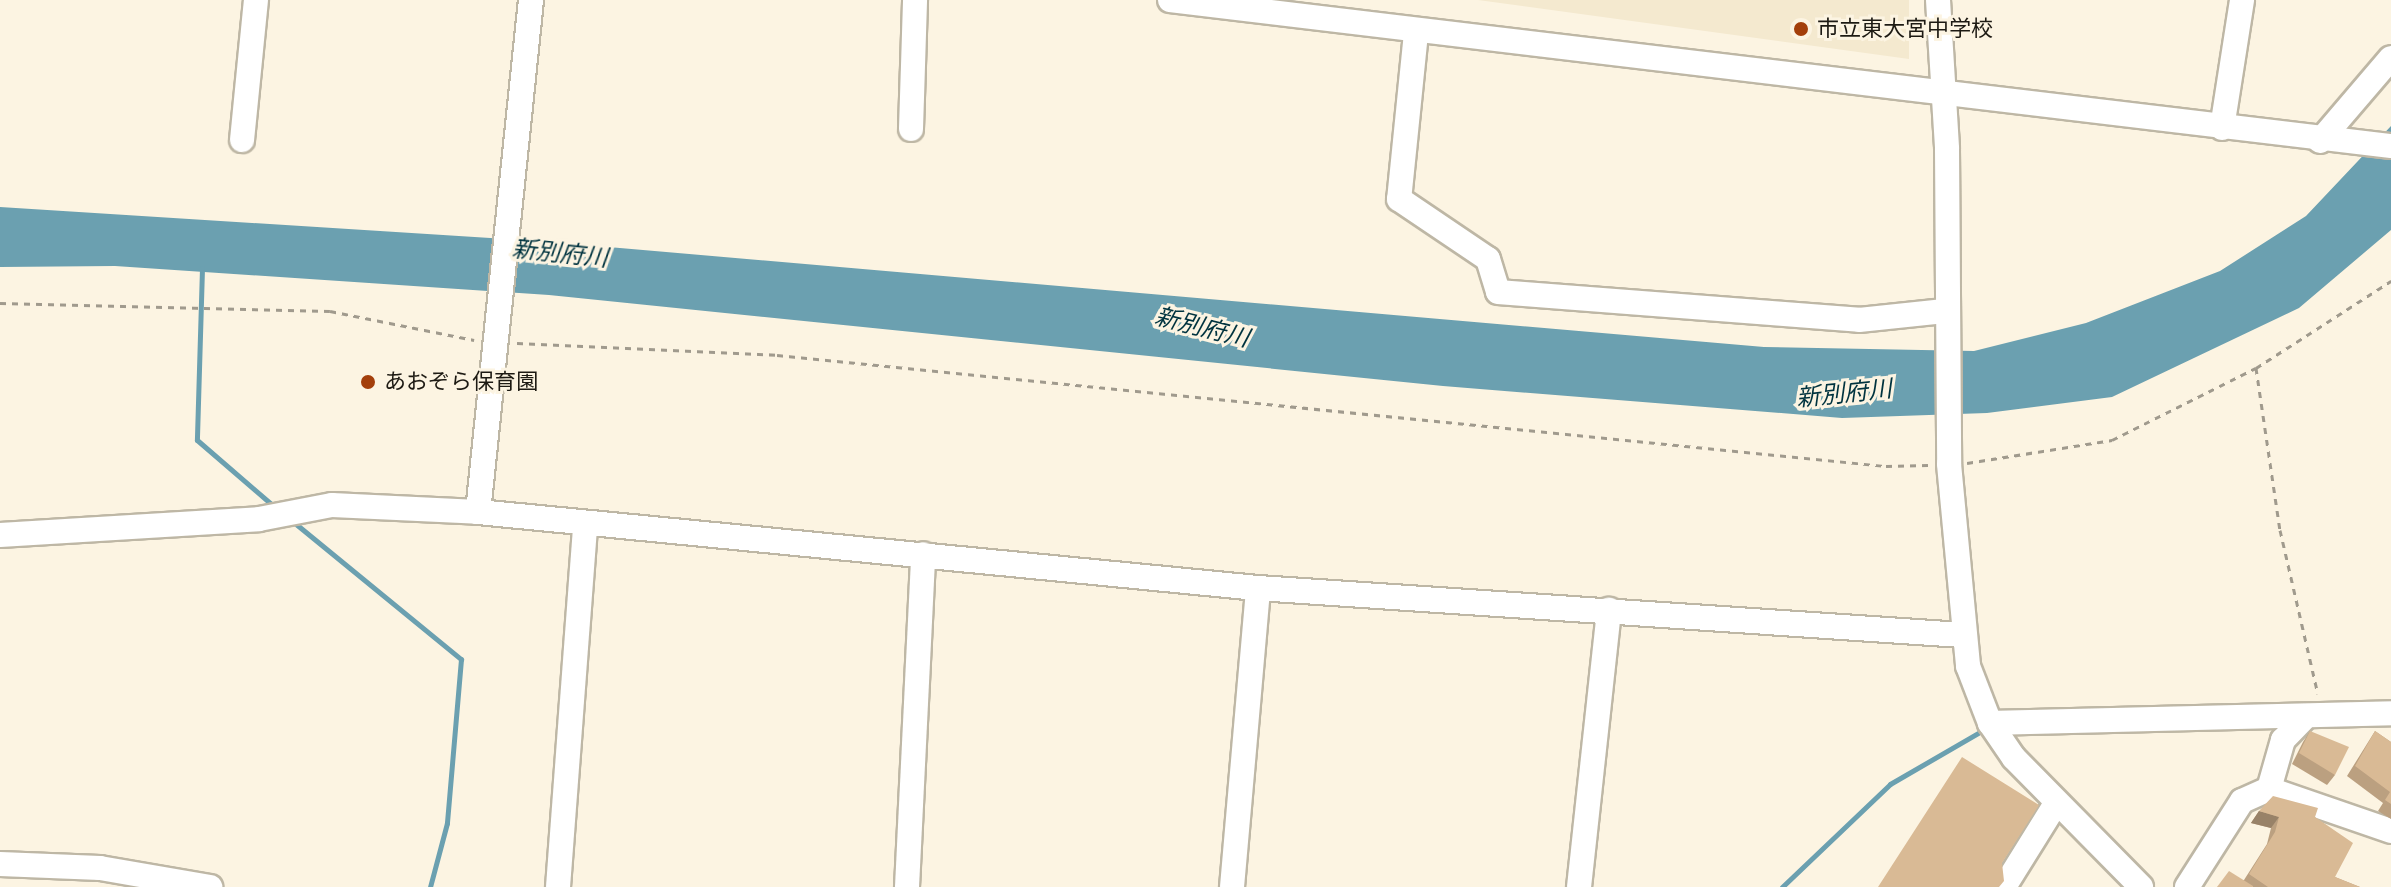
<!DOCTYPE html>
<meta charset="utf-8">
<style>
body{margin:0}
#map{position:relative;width:2391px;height:887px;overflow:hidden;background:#fcf4e2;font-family:"Titillium Web","Noto Sans JP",sans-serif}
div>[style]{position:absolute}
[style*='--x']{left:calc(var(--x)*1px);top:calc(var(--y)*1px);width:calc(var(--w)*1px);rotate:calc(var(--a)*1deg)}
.built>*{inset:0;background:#f4e9cf}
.water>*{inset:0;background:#6ba0b0}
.stream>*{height:5px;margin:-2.5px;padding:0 2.5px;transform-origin:2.5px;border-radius:2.5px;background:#6ba0b0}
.path>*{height:3px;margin-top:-1.5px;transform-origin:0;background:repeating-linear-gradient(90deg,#a09a8d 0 6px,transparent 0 12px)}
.roads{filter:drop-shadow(2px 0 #beb7a5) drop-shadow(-2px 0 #beb7a5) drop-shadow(0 2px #beb7a5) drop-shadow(0 -2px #beb7a5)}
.minor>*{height:24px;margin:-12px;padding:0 12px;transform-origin:12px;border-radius:12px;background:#fff}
.wall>*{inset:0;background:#bba080}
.shaded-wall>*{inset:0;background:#988268}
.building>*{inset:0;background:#d9ba95}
.dots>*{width:22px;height:22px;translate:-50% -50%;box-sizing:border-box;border:4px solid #fcf4e2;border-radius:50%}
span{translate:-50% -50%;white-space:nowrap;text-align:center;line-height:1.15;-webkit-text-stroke:6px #fcf4e2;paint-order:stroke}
.poi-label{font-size:22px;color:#1d1a13}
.left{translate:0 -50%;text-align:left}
.water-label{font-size:24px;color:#00333f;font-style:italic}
</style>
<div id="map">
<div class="built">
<i style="clip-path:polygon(1478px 0,1909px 0,1909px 59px)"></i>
</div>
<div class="water">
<i style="clip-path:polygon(2391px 126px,2391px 230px,2299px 308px,2112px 397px,1987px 413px,1842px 418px,1443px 386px,549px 295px,115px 266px,0 267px,0 207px,539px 241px,1764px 347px,1974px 351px,2086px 323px,2220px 271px,2306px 216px)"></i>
</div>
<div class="stream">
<i style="--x:202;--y:268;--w:172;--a:91.7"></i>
<i style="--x:197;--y:440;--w:106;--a:40.8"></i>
<i style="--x:291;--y:520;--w:220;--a:39.3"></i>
<i style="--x:461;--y:659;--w:165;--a:94.9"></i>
<i style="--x:447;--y:823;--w:66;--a:104.9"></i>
<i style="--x:1782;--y:887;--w:149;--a:-43.6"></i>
<i style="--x:1890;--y:784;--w:102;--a:-30.1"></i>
</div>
<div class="path">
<i style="--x:0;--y:303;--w:330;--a:1.4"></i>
<i style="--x:330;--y:311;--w:147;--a:11.4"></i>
<i style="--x:517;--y:343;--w:260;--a:2.6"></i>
<i style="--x:777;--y:355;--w:1115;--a:5.72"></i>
<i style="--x:1886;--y:466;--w:42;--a:-1.4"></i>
<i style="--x:2256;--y:368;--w:164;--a:81.6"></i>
<i style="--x:2280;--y:530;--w:168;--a:77"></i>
<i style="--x:1967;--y:463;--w:147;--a:-9"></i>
<i style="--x:2112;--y:440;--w:161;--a:-26.6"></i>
<i style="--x:2256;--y:368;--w:161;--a:-32.8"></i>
</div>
<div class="roads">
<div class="minor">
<i style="--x:1170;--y:0;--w:1230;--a:6.82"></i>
<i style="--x:1938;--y:0;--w:149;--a:86.5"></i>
<i style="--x:1947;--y:149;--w:315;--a:89.6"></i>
<i style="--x:1949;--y:464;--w:203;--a:84.6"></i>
<i style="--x:1968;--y:666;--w:61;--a:68.9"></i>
<i style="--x:1990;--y:723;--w:42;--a:55.6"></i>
<i style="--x:2014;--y:758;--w:181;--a:45.4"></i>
<i style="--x:1416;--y:33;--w:167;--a:95.8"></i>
<i style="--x:1399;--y:199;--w:107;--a:34"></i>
<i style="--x:1488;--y:259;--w:34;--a:73"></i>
<i style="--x:1498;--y:292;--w:362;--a:4.4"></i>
<i style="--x:1859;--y:320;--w:86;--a:-6"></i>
<i style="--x:2222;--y:128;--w:130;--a:-81.1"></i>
<i style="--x:911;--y:129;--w:129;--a:-88.2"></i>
<i style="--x:242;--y:140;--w:141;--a:-84.3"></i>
<i style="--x:2320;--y:141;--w:109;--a:-49.5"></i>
<i style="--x:478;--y:512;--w:515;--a:-84.09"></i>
<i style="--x:0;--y:535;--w:259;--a:-3.5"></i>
<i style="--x:259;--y:519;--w:74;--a:-10.9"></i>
<i style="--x:332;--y:505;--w:146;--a:2.7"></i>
<i style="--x:478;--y:512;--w:784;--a:5.57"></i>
<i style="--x:1258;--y:588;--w:706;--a:3.82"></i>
<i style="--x:1990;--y:723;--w:401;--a:-1.4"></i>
<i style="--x:2269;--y:789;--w:51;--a:-74.1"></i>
<i style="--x:2283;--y:740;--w:29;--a:-46"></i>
<i style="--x:0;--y:864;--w:100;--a:2.3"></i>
<i style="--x:100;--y:868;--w:112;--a:9.8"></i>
<i style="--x:558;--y:887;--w:362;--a:-85.7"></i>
<i style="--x:907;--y:887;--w:333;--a:-87.2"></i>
<i style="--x:1232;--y:887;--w:300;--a:-85"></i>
<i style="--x:1579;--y:887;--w:279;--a:-83.8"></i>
<i style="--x:2004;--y:887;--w:97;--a:-58.1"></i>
<i style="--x:2187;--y:887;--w:102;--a:-57.4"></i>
<i style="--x:2242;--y:801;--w:30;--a:-24"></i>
<i style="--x:2269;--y:789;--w:129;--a:19"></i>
</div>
</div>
<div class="wall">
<i style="clip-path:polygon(2310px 731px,2335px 775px,2327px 785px,2292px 764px,2303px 742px)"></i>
<i style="clip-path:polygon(2375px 731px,2391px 742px,2391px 819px,2378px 811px,2383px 803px,2347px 776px)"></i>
<i style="clip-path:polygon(2259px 811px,2315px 817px,2335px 877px,2360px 887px,2217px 887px,2244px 880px,2267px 844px,2271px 828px,2251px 823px)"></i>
</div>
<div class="shaded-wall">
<i style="clip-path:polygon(2259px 811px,2279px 817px,2271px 828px,2251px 823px)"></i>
</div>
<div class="building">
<i style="clip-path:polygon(2310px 731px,2349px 747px,2335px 775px,2299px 753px)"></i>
<i style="clip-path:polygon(2375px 731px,2391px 742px,2391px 804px,2385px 800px,2390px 792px,2355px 766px)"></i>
<i style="clip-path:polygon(1962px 757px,2039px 805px,2002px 863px,2004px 881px,1999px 887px,1878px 887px)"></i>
<i style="clip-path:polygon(2273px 796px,2318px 808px,2315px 817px,2353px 843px,2335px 877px,2360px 887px,2268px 887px,2249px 874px,2275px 832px,2279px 817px,2259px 811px)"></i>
<i style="clip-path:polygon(2229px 871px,2253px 886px,2253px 887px,2217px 887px)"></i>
</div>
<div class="dots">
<i style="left:1801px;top:29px;background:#a33f0b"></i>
<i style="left:368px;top:382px;background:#a33f0b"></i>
</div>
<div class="poi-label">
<span class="left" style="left:1817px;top:29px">市立東大宮中学校</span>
<span class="left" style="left:384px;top:382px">あおぞら保育園</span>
</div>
<div class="water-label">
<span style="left:560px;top:253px;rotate:6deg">新別府川</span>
<span style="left:1202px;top:327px;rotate:14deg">新別府川</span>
<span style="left:1844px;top:393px;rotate:-6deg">新別府川</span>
</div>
</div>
